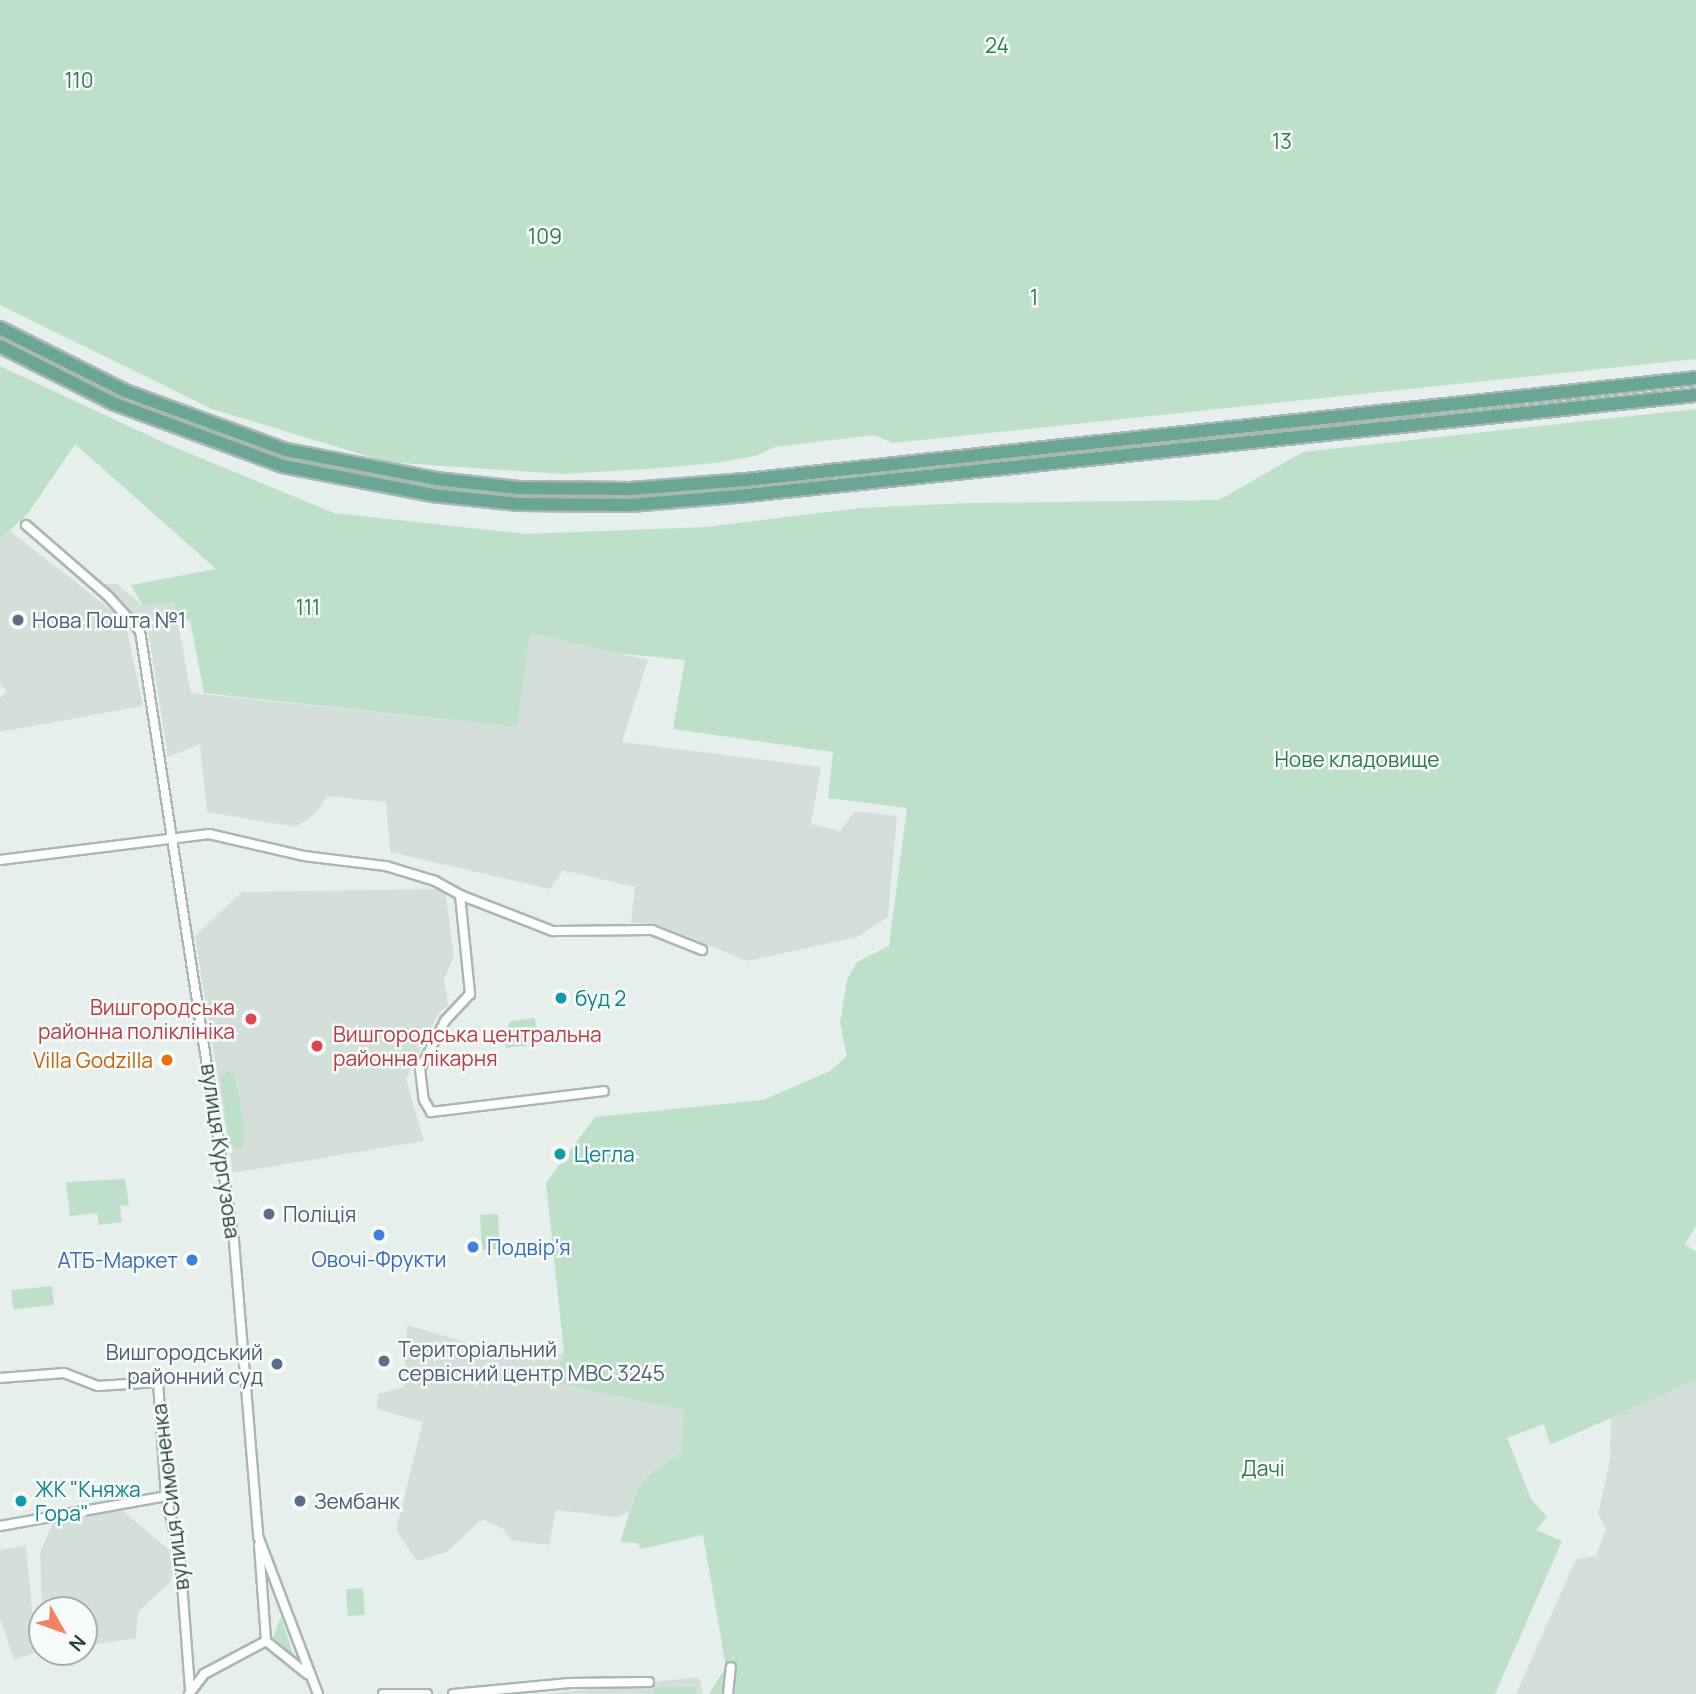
<!DOCTYPE html>
<meta charset="utf-8">
<style>
body{margin:0}
#map{position:relative;width:1696px;height:1694px;overflow:hidden;background:#e6efeb;font-family:Manrope,sans-serif}
div>[style]{position:absolute}
[style*='--x']{left:calc(var(--x)*1px);top:calc(var(--y)*1px);width:calc(var(--w)*1px);rotate:calc(var(--a)*1deg)}
.built>*{inset:0;background:#d4dfda}
.green>*{inset:0;background:#bfe0c8;transform-origin:0 0}
.roads{filter:drop-shadow(2px 0 #a8b8b2) drop-shadow(-2px 0 #a8b8b2) drop-shadow(0 2px #a8b8b2) drop-shadow(0 -2px #a8b8b2)}
.minor>*{height:8px;margin:-4px;padding:0 4px;transform-origin:4px;border-radius:4px;background:#fff}
.primary>*{height:12px;margin:-6px;padding:0 6px;transform-origin:6px;border-radius:6px;background:#6aa596}
.dots>*{width:19px;height:19px;translate:-50% -50%;box-sizing:border-box;border:4px solid #f7fbf9;border-radius:50%}
span{translate:-50% -50%;white-space:nowrap;text-align:center;line-height:1.15;-webkit-text-stroke:5px #f7fbf9;paint-order:stroke}
.park-label{font-size:21px;color:#2d7a4b}
.service-label{font-size:21px;color:#4e5e75}
.left{translate:0 -50%;text-align:left}
.right{translate:-100% -50%;text-align:right}
.culture-label{font-size:21px;color:#0d838f}
.health-label{font-size:21px;color:#be3a42}
.food-label{font-size:21px;color:#c56008}
.street-label{font-size:21px;color:#24423a}
.shop-label{font-size:21px;color:#366cbe}
.north{position:absolute;left:28px;top:1596px;width:70px;height:70px;box-sizing:border-box;background:#f7fbf9;border:2px solid #a3b1ad;border-radius:50%;rotate:130deg;font-size:19px;font-weight:700;line-height:28px;text-align:center;color:#24423a}
.north::after{content:'';display:block;margin:auto;width:24px;height:32px;background:#f4845f;clip-path:polygon(50% 0,100% 100%,50% 72%,0 100%)}
</style>
<div id="map">
<div class="built">
<i style="clip-path:polygon(10px 531px,125px 621px,143px 706px,0 732px,0 698px,7px 691px,0 683px,0 540px)"></i>
<i style="clip-path:polygon(97px 584px,117px 584px,143px 606px,174px 602px,191px 693px,516px 727px,530px 633px,648px 660px,622px 742px,821px 767px,811px 824px,840px 831px,855px 811px,897px 816px,888px 917px,857px 937px,747px 961px,658px 925px,631px 922px,635px 887px,563px 870px,550px 889px,390px 852px,386px 802px,327px 796px,316px 813px,296px 827px,207px 812px,200px 744px,168px 757px,147px 623px,139px 624px,135px 615px)"></i>
<i style="clip-path:polygon(445px 889px,454px 957px,444px 979px,448px 1005px,438px 1014px,406px 1079px,424px 1141px,233px 1173px,195px 936px,242px 892px)"></i>
<i style="clip-path:polygon(407px 1325px,523px 1359px,564px 1353px,683px 1410px,681px 1453px,651px 1473px,637px 1490px,629px 1512px,616px 1517px,556px 1510px,549px 1545px,511px 1540px,503px 1529px,482px 1519px,447px 1552px,417px 1561px,396px 1530px,423px 1422px,377px 1409px,378px 1394px,404px 1387px)"></i>
<i style="clip-path:polygon(1696px 1380px,1696px 1694px,1516px 1694px,1576px 1559px,1596px 1556px,1606px 1529px,1598px 1514px,1610px 1460px,1611px 1418px)"></i>
<i style="clip-path:polygon(120px 1508px,176px 1556px,171px 1581px,138px 1612px,136px 1638px,84px 1646px,84px 1610px,42px 1610px,40px 1552px,54px 1521px)"></i>
<i style="clip-path:polygon(26px 1545px,36px 1652px,14px 1660px,0 1618px,0 1550px)"></i>
<i style="clip-path:polygon(699px 1677px,703px 1694px,547px 1694px)"></i>
</div>
<div class="green">
<i style="clip-path:polygon(0 0,1696px 0,1696px 359px,893px 443px,874px 435px,775px 447px,755px 456px,715px 463px,647px 469px,562px 474px,387px 462px,212px 409px,0 305px)"></i>
<i style="clip-path:polygon(0 366px,169px 445px,334px 513px,526px 534px,706px 527px,860px 508px,969px 503px,1219px 500px,1303px 452px,1696px 409px,1696px 1226px,1685px 1244px,1696px 1252px,1696px 1380px,1550px 1445px,1544px 1424px,1507px 1438px,1531px 1499px,1547px 1517px,1536px 1530px,1562px 1541px,1495px 1694px,709px 1694px,726px 1667px,703px 1535px,641px 1549px,638px 1543px,620px 1542px,637px 1490px,651px 1473px,681px 1453px,683px 1410px,553px 1382px,564px 1353px,546px 1183px,595px 1117px,763px 1100px,830px 1071px,847px 1056px,840px 1023px,847px 980px,857px 962px,889px 946px,907px 808px,828px 798px,833px 752px,673px 729px,685px 660px,615px 653px,530px 633px,517px 727px,204px 693px,190px 620px,178px 622px,174px 602px,143px 606px,131px 585px,216px 569px,75px 444px,29px 512px,0 540px)"></i>
<i style="clip-path:polygon(535px 1018px,538px 1044px,506px 1048px,504px 1031px,511px 1021px)"></i>
<i style="clip-path:polygon(228px 1071px,235px 1075px,244px 1129px,244px 1145px,238px 1150px,229px 1143px,220px 1078px)"></i>
<i style="clip-path:polygon(125px 1179px,129px 1205px,120px 1206px,122px 1222px,99px 1225px,97px 1213px,70px 1216px,66px 1182px)"></i>
<i style="left:498px;top:1214px;width:35px;height:18px;rotate:87deg"></i>
<i style="left:52px;top:1286px;width:19px;height:41px;rotate:84deg"></i>
<i style="left:363px;top:1588px;width:27px;height:17px;rotate:86deg"></i>
<i style="clip-path:polygon(281px 1617px,294px 1657px,273px 1637px)"></i>
<i style="clip-path:polygon(696px 1687px,696px 1694px,654px 1694px,654px 1688px)"></i>
</div>
<div class="roads">
<div class="minor">
<i style="--x:26;--y:525;--w:108;--a:40.9"></i>
<i style="--x:108;--y:596;--w:47;--a:47.6"></i>
<i style="--x:140;--y:631;--w:617;--a:81.24"></i>
<i style="--x:234;--y:1241;--w:296;--a:85.3"></i>
<i style="--x:258;--y:1536;--w:169;--a:69.2"></i>
<i style="--x:0;--y:860;--w:211;--a:-7.1"></i>
<i style="--x:209;--y:834;--w:98;--a:13"></i>
<i style="--x:304;--y:856;--w:83;--a:7"></i>
<i style="--x:386;--y:866;--w:51;--a:17"></i>
<i style="--x:435;--y:881;--w:29;--a:29"></i>
<i style="--x:460;--y:895;--w:100;--a:84.2"></i>
<i style="--x:470;--y:994;--w:37;--a:133"></i>
<i style="--x:445;--y:1021;--w:54;--a:117.5"></i>
<i style="--x:420;--y:1069;--w:31;--a:83"></i>
<i style="--x:424;--y:1100;--w:14;--a:60"></i>
<i style="--x:431;--y:1112;--w:174;--a:-6.9"></i>
<i style="--x:460;--y:895;--w:100;--a:21.2"></i>
<i style="--x:553;--y:931;--w:99;--a:-0.6"></i>
<i style="--x:652;--y:930;--w:54;--a:21.8"></i>
<i style="--x:0;--y:1378;--w:64;--a:-4.5"></i>
<i style="--x:64;--y:1373;--w:36;--a:21"></i>
<i style="--x:98;--y:1386;--w:60;--a:-3.8"></i>
<i style="--x:158;--y:1382;--w:114;--a:86"></i>
<i style="--x:166;--y:1496;--w:62;--a:76.9"></i>
<i style="--x:180;--y:1556;--w:132;--a:85.7"></i>
<i style="--x:0;--y:1526;--w:169;--a:-10.2"></i>
<i style="--x:259;--y:1545;--w:96;--a:85.8"></i>
<i style="--x:266;--y:1641;--w:53;--a:38.8"></i>
<i style="--x:189;--y:1694;--w:25;--a:-53"></i>
<i style="--x:204;--y:1674;--w:70;--a:-28"></i>
<i style="--x:383;--y:1694;--w:44;--a:0"></i>
<i style="--x:453;--y:1694;--w:117;--a:-5.4"></i>
<i style="--x:569;--y:1683;--w:80;--a:-0.7"></i>
<i style="--x:728;--y:1694;--w:27;--a:-84"></i>
</div>
<div class="primary">
<i style="--x:0;--y:328;--w:140;--a:26.7"></i>
<i style="--x:125;--y:391;--w:171;--a:20.1"></i>
<i style="--x:286;--y:450;--w:153;--a:10.9"></i>
<i style="--x:436;--y:479;--w:83;--a:6.2"></i>
<i style="--x:519;--y:488;--w:112;--a:0.5"></i>
<i style="--x:631;--y:489;--w:114;--a:-4.5"></i>
<i style="--x:745;--y:480;--w:956;--a:-6.12"></i>
<i style="--x:0;--y:346;--w:129;--a:26.8"></i>
<i style="--x:115;--y:404;--w:179;--a:20.3"></i>
<i style="--x:283;--y:466;--w:152;--a:11"></i>
<i style="--x:432;--y:495;--w:87;--a:5.9"></i>
<i style="--x:519;--y:504;--w:111;--a:0.5"></i>
<i style="--x:630;--y:505;--w:118;--a:-4.8"></i>
<i style="--x:748;--y:495;--w:953;--a:-6.02"></i>
</div>
</div>
<div class="dots">
<i style="left:18px;top:620px;background:#5c6f8a"></i>
<i style="left:561px;top:998px;background:#0f9aa8"></i>
<i style="left:251px;top:1019px;background:#e0444e"></i>
<i style="left:317px;top:1046px;background:#e0444e"></i>
<i style="left:167px;top:1060px;background:#e8710a"></i>
<i style="left:560px;top:1154px;background:#0f9aa8"></i>
<i style="left:269px;top:1214px;background:#5c6f8a"></i>
<i style="left:379px;top:1235px;background:#3f7fe0"></i>
<i style="left:473px;top:1247px;background:#3f7fe0"></i>
<i style="left:192px;top:1260px;background:#3f7fe0"></i>
<i style="left:384px;top:1361px;background:#5c6f8a"></i>
<i style="left:277px;top:1364px;background:#5c6f8a"></i>
<i style="left:21px;top:1501px;background:#0f9aa8"></i>
<i style="left:300px;top:1501px;background:#5c6f8a"></i>
</div>
<div class="park-label">
<span style="left:997px;top:45px">24</span>
<span style="left:79px;top:80px">110</span>
<span style="left:1282px;top:141px">13</span>
<span style="left:545px;top:236px">109</span>
<span style="left:1034px;top:297px">1</span>
<span style="left:308px;top:607px">111</span>
<span style="left:1357px;top:759px">Нове кладовище</span>
<span style="left:1263px;top:1468px">Дачі</span>
</div>
<div class="service-label">
<span class="left" style="left:32px;top:620px">Нова Пошта №1</span>
<span class="left" style="left:283px;top:1214px">Поліція</span>
<span class="left" style="left:398px;top:1361px">Територіальний<br>сервісний центр МВС 3245</span>
<span class="right" style="left:263px;top:1364px">Вишгородський<br>районний суд</span>
<span class="left" style="left:314px;top:1501px">Зембанк</span>
</div>
<div class="culture-label">
<span class="left" style="left:575px;top:998px">буд 2</span>
<span class="left" style="left:574px;top:1154px">Цегла</span>
<span class="left" style="left:35px;top:1501px">ЖК "Княжа<br>Гора"</span>
</div>
<div class="health-label">
<span class="right" style="left:235px;top:1019px">Вишгородська<br>районна поліклініка</span>
<span class="left" style="left:333px;top:1046px">Вишгородська центральна<br>районна лікарня</span>
</div>
<div class="food-label">
<span class="right" style="left:153px;top:1060px">Villa Godzilla</span>
</div>
<div class="street-label">
<span style="left:221px;top:1151px;rotate:82deg">вулиця Кургузова</span>
<span style="left:170px;top:1497px;rotate:-97deg">вулиця Симоненка</span>
</div>
<div class="shop-label">
<span class="left" style="left:487px;top:1247px">Подвір'я</span>
<span style="left:379px;top:1259px">Овочі-Фрукти</span>
<span class="right" style="left:178px;top:1260px">АТБ-Маркет</span>
</div>
<div class="north">N</div>
</div>
